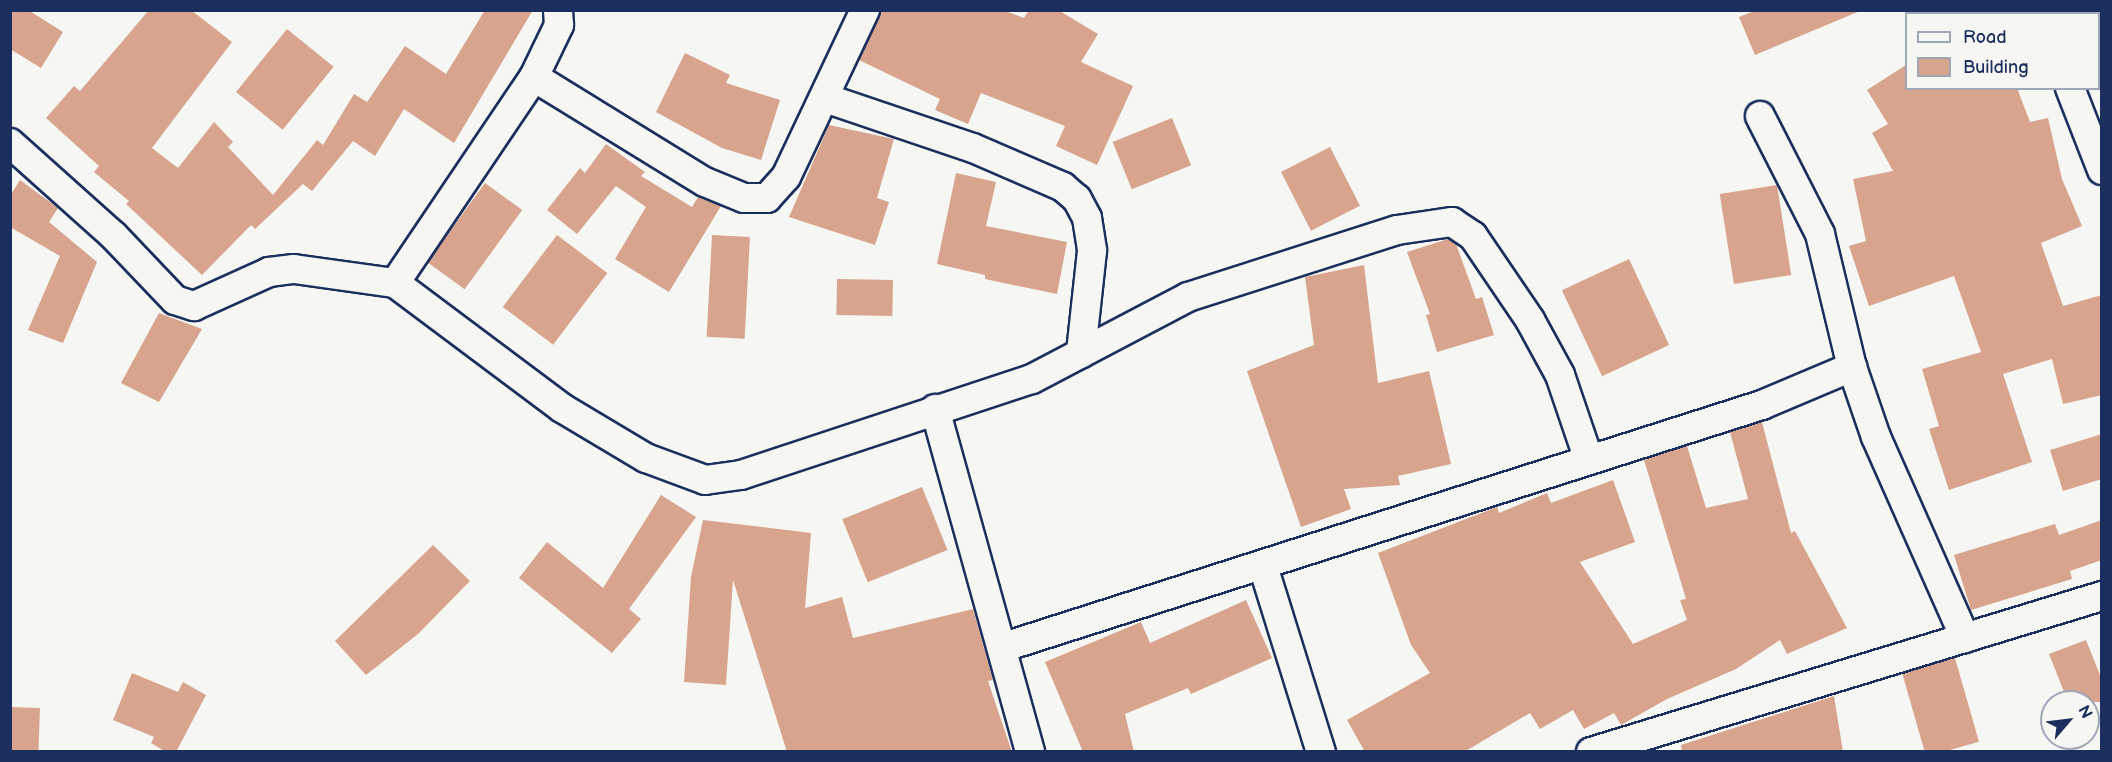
<!DOCTYPE html>
<style>
body{margin:0}
#map{position:relative;width:2112px;height:762px;overflow:hidden;background:#f6f6f2;font-family:"Balsamiq Sans",sans-serif}
div>[style]{position:absolute}
[style*='--x']{left:calc(var(--x)*1px);top:calc(var(--y)*1px);width:calc(var(--w)*1px);rotate:calc(var(--a)*1deg)}
.building>*{inset:0;background:#d8a48d;transform-origin:0 0}
.roads{filter:drop-shadow(2px 0 #1b2f5e) drop-shadow(-2px 0 #1b2f5e) drop-shadow(0 2px #1b2f5e) drop-shadow(0 -2px #1b2f5e)}
.minor>*{height:28px;margin:-14px;padding:0 14px;transform-origin:14px;border-radius:14px;background:#f6f6f2}
span{translate:-50% -50%;white-space:nowrap;text-align:center;line-height:1.15;-webkit-text-stroke:5px #f6f6f2;paint-order:stroke}
.frame{position:absolute;inset:0;border:12px solid #1b2f5e;pointer-events:none}
.legend{position:absolute;left:1905px;top:12px;width:195px;height:78px;box-sizing:border-box;background:#f6f6f2;border:2px solid #9ea6b7;margin:0;padding:8px 10px;list-style:none;font-size:18px;color:#1b2f5e}
.legend li{display:flex;align-items:center;gap:12px;height:30px}
.legend b{width:30px;border:2px solid #9ea6b7}
.north{position:absolute;left:2040px;top:690px;width:60px;height:60px;box-sizing:border-box;background:#f6f6f2;border:2px solid #9ea6b7;border-radius:50%;rotate:62deg;font-size:16px;font-weight:700;line-height:24px;text-align:center;color:#1b2f5e}
.north::after{content:'';display:block;margin:auto;width:21px;height:27px;background:#1b2f5e;clip-path:polygon(50% 0,100% 100%,50% 72%,0 100%)}
</style>
<div id="map">
<div class="building">
<i style="clip-path:polygon(10px 10px,28px 10px,63px 32px,41px 68px,10px 49px)"></i>
<i style="clip-path:polygon(149px 10px,191px 10px,232px 42px,152px 148px,178px 168px,214px 122px,233px 142px,228px 147px,273px 195px,317px 140px,323px 145px,354px 94px,367px 102px,405px 46px,446px 74px,485px 10px,533px 10px,454px 143px,404px 109px,375px 156px,353px 141px,312px 191px,303px 184px,255px 229px,251px 225px,202px 275px,126px 204px,129px 201px,94px 172px,99px 166px,46px 118px,74px 86px,80px 91px)"></i>
<i style="clip-path:polygon(882px 10px,1003px 10px,1024px 18px,1029px 10px,1058px 10px,1098px 34px,1081px 62px,1133px 86px,1097px 165px,1056px 146px,1065px 126px,981px 93px,968px 124px,935px 110px,940px 99px,859px 60px)"></i>
<i style="clip-path:polygon(1757px 10px,1860px 10px,1860px 11px,1755px 55px,1739px 17px)"></i>
<i style="left:287px;top:29px;width:60px;height:81px;rotate:39deg"></i>
<i style="clip-path:polygon(685px 53px,730px 75px,726px 83px,780px 100px,761px 160px,722px 148px,656px 112px)"></i>
<i style="clip-path:polygon(1906px 65px,1906px 88px,2017px 88px,2030px 122px,2048px 118px,2062px 179px,2082px 226px,2041px 243px,2063px 306px,2102px 295px,2102px 395px,2063px 404px,2052px 359px,2003px 374px,2032px 462px,1949px 490px,1929px 429px,1939px 426px,1922px 369px,1981px 352px,1954px 276px,1869px 306px,1849px 246px,1866px 241px,1853px 179px,1893px 171px,1872px 133px,1888px 124px,1867px 90px)"></i>
<i style="left:1172px;top:118px;width:51px;height:64px;rotate:68deg"></i>
<i style="clip-path:polygon(829px 125px,894px 139px,877px 198px,889px 202px,875px 245px,789px 217px)"></i>
<i style="clip-path:polygon(606px 144px,645px 172px,641px 176px,692px 207px,698px 197px,721px 206px,669px 292px,615px 259px,646px 207px,616px 186px,577px 234px,547px 210px,580px 168px,585px 173px)"></i>
<i style="left:1330px;top:147px;width:66px;height:55px;rotate:63deg"></i>
<i style="clip-path:polygon(956px 173px,996px 182px,986px 226px,1067px 242px,1057px 294px,985px 279px,985px 275px,937px 264px)"></i>
<i style="clip-path:polygon(20px 180px,58px 208px,49px 222px,97px 262px,63px 343px,28px 330px,60px 256px,10px 227px,10px 196px)"></i>
<i style="left:485px;top:183px;width:46px;height:98px;rotate:36deg"></i>
<i style="left:1777px;top:185px;width:91px;height:58px;rotate:81deg"></i>
<i style="left:557px;top:235px;width:63px;height:90px;rotate:37deg"></i>
<i style="left:712px;top:235px;width:38px;height:102px;rotate:3deg"></i>
<i style="clip-path:polygon(1448px 239px,1456px 244px,1476px 299px,1482px 297px,1494px 335px,1437px 352px,1426px 315px,1430px 314px,1407px 252px)"></i>
<i style="left:1629px;top:259px;width:95px;height:74px;rotate:65deg"></i>
<i style="clip-path:polygon(1364px 265px,1378px 383px,1429px 371px,1451px 464px,1398px 476px,1400px 485px,1344px 489px,1351px 509px,1301px 527px,1247px 371px,1314px 345px,1305px 277px)"></i>
<i style="left:837px;top:279px;width:56px;height:36px;rotate:1deg"></i>
<i style="clip-path:polygon(159px 313px,202px 329px,159px 402px,121px 383px)"></i>
<i style="clip-path:polygon(1762px 422px,1791px 533px,1795px 531px,1847px 628px,1787px 654px,1780px 640px,1736px 669px,1667px 699px,1621px 725px,1614px 713px,1584px 729px,1573px 710px,1540px 729px,1530px 713px,1464px 752px,1365px 752px,1347px 720px,1430px 673px,1411px 645px,1378px 553px,1497px 507px,1499px 513px,1547px 493px,1551px 503px,1613px 480px,1635px 542px,1580px 562px,1633px 644px,1687px 620px,1680px 600px,1686px 599px,1644px 460px,1687px 446px,1706px 508px,1748px 499px,1730px 432px)"></i>
<i style="clip-path:polygon(2102px 434px,2102px 479px,2063px 491px,2050px 450px)"></i>
<i style="left:922px;top:487px;width:68px;height:86px;rotate:68deg"></i>
<i style="clip-path:polygon(661px 495px,696px 517px,629px 609px,641px 619px,612px 653px,519px 578px,547px 542px,603px 588px)"></i>
<i style="clip-path:polygon(703px 520px,811px 533px,805px 608px,842px 597px,853px 638px,973px 609px,993px 680px,988px 681px,1012px 752px,787px 752px,733px 580px,726px 685px,684px 682px,691px 577px)"></i>
<i style="clip-path:polygon(2102px 520px,2102px 560px,2070px 571px,2072px 579px,1971px 610px,1954px 555px,2055px 524px,2059px 535px)"></i>
<i style="clip-path:polygon(433px 545px,470px 581px,418px 634px,366px 675px,335px 641px)"></i>
<i style="clip-path:polygon(1246px 600px,1272px 658px,1191px 694px,1188px 688px,1125px 714px,1134px 752px,1083px 752px,1045px 662px,1141px 622px,1150px 643px)"></i>
<i style="clip-path:polygon(2086px 640px,2102px 680px,2102px 702px,2068px 702px,2049px 654px)"></i>
<i style="left:1955px;top:658px;width:87px;height:55px;rotate:74deg"></i>
<i style="clip-path:polygon(132px 673px,178px 692px,183px 682px,206px 695px,176px 752px,166px 752px,151px 743px,154px 737px,113px 720px)"></i>
<i style="clip-path:polygon(1834px 696px,1843px 752px,1682px 752px,1681px 745px)"></i>
<i style="left:10px;top:707px;width:30px;height:45px;rotate:2deg"></i>
</div>
<div class="roads">
<div class="minor">
<i style="--x:2024;--y:10;--w:4;--a:76"></i>
<i style="--x:534;--y:77;--w:201;--a:31.6"></i>
<i style="--x:705;--y:182;--w:42;--a:22.3"></i>
<i style="--x:744;--y:198;--w:23;--a:0"></i>
<i style="--x:767;--y:198;--w:28;--a:-48"></i>
<i style="--x:786;--y:177;--w:185;--a:-64.7"></i>
<i style="--x:2070;--y:88;--w:88;--a:68.7"></i>
<i style="--x:825;--y:98;--w:156;--a:18.7"></i>
<i style="--x:973;--y:148;--w:98;--a:23.4"></i>
<i style="--x:1063;--y:187;--w:18;--a:41"></i>
<i style="--x:1077;--y:199;--w:21;--a:62"></i>
<i style="--x:1087;--y:218;--w:33;--a:81"></i>
<i style="--x:1092;--y:251;--w:103;--a:96.2"></i>
<i style="--x:1760;--y:116;--w:132;--a:63"></i>
<i style="--x:1820;--y:234;--w:137;--a:76.5"></i>
<i style="--x:1852;--y:367;--w:74;--a:71.1"></i>
<i style="--x:1876;--y:437;--w:220;--a:66.1"></i>
<i style="--x:10;--y:143;--w:138;--a:41.8"></i>
<i style="--x:113;--y:235;--w:90;--a:46.4"></i>
<i style="--x:175;--y:300;--w:20;--a:18"></i>
<i style="--x:194;--y:306;--w:82;--a:-24.4"></i>
<i style="--x:269;--y:272;--w:25;--a:-7"></i>
<i style="--x:294;--y:269;--w:102;--a:7.9"></i>
<i style="--x:395;--y:283;--w:209;--a:36.8"></i>
<i style="--x:562;--y:408;--w:98;--a:30.8"></i>
<i style="--x:646;--y:458;--w:63;--a:20.4"></i>
<i style="--x:705;--y:480;--w:36;--a:-8"></i>
<i style="--x:741;--y:475;--w:306;--a:-18.3"></i>
<i style="--x:1032;--y:379;--w:176;--a:-27.7"></i>
<i style="--x:1188;--y:297;--w:219;--a:-17.8"></i>
<i style="--x:1397;--y:230;--w:56;--a:-8.3"></i>
<i style="--x:1452;--y:222;--w:25;--a:34"></i>
<i style="--x:1473;--y:236;--w:102;--a:55.8"></i>
<i style="--x:1530;--y:320;--w:63;--a:61.4"></i>
<i style="--x:1560;--y:375;--w:90;--a:71.2"></i>
<i style="--x:395;--y:283;--w:249;--a:-56"></i>
<i style="--x:534;--y:77;--w:58;--a:-64.3"></i>
<i style="--x:559;--y:25;--w:15;--a:-94"></i>
<i style="--x:935;--y:409;--w:356;--a:74.5"></i>
<i style="--x:1263;--y:566;--w:195;--a:72.7"></i>
<i style="--x:1004;--y:647;--w:796;--a:-17.71"></i>
<i style="--x:1762;--y:405;--w:98;--a:-22.9"></i>
<i style="--x:1591;--y:752;--w:534;--a:-16.98"></i>
</div>
</div>
<div class="frame"></div>
<ul class="legend">
<li><b style="height:8px;background:#f6f6f2"></b>Road</li>
<li><b style="height:16px;background:#d8a48d"></b>Building</li>
</ul>
<div class="north">N</div>
</div>
